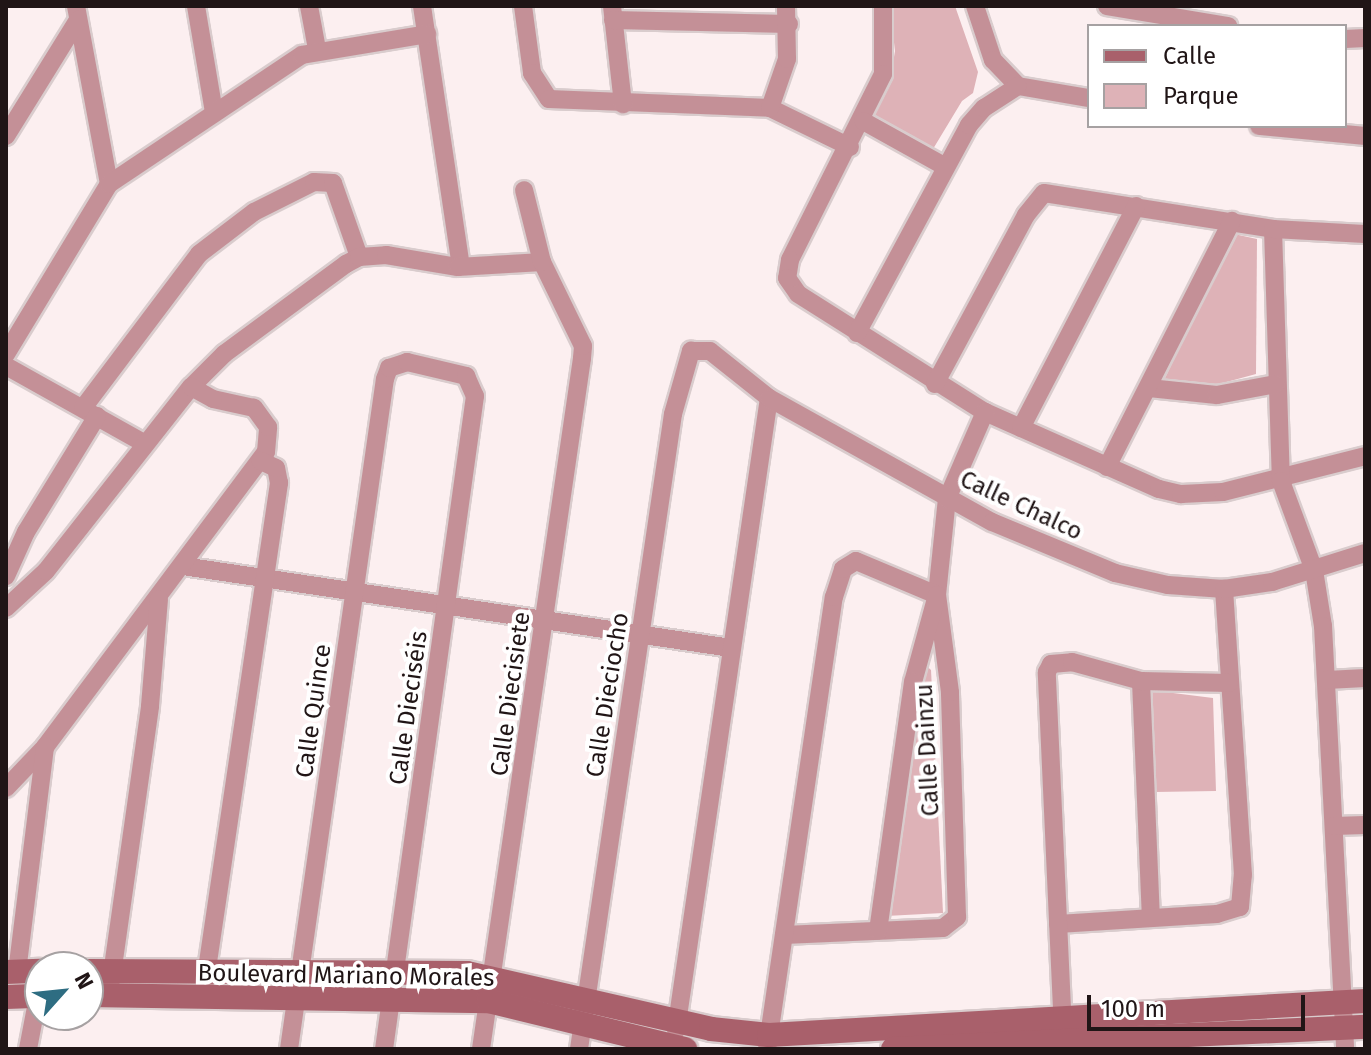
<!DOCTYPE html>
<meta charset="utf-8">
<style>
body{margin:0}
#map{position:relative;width:1371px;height:1055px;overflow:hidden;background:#fceff0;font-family:"Fira Sans",sans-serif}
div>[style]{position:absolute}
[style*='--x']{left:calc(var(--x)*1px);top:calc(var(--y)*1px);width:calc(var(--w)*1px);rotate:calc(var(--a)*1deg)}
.green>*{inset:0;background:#deb2b7}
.roads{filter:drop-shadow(2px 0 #d9cccd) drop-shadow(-2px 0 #d9cccd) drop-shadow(0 2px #d9cccd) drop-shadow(0 -2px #d9cccd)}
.street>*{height:18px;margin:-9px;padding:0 9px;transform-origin:9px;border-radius:9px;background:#c49097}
.secondary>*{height:24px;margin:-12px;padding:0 12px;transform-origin:12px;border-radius:12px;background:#a9606b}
span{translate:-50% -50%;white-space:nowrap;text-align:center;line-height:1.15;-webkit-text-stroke:8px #fff;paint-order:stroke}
.street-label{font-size:24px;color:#201516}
.frame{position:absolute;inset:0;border:8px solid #201516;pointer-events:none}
.legend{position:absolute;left:1087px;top:24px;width:260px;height:104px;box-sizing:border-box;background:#fff;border:2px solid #a6a1a2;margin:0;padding:10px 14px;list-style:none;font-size:24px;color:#201516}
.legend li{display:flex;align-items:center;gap:16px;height:40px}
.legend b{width:40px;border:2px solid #a6a1a2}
.north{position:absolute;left:24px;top:951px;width:80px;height:80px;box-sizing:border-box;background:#fff;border:2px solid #a6a1a2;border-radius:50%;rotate:63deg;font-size:22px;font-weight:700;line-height:32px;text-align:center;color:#201516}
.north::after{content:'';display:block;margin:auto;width:28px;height:36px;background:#2e6d82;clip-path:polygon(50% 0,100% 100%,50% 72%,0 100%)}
.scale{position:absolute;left:1087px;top:995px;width:218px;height:36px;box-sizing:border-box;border:4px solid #201516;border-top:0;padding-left:10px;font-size:24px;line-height:28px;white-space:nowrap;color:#201516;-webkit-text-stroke:6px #fff;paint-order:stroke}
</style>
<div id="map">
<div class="green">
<i style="clip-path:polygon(897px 6px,955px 6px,978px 72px,973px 93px,962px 101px,933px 149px,872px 118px,890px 81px,895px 51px,890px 9px)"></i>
<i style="clip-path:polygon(1234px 234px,1257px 239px,1256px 374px,1208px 387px,1164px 380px)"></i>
<i style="clip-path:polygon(923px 663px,931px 670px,943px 913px,886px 916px)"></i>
<i style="clip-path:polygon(1149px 690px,1213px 698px,1216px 791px,1155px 792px)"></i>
</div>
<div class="roads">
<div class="street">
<i style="--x:76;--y:6;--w:181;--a:79.5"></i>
<i style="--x:196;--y:6;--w:108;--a:80.4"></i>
<i style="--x:309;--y:6;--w:44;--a:79.5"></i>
<i style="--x:422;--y:6;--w:263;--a:81.5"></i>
<i style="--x:523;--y:6;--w:68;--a:82.3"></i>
<i style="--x:532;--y:73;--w:31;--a:57"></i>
<i style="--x:549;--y:99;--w:221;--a:2.3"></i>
<i style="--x:770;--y:108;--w:89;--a:26"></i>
<i style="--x:612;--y:6;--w:99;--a:83.6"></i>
<i style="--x:883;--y:6;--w:68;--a:90"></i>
<i style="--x:883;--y:74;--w:208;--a:116.6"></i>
<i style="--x:790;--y:260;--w:18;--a:99"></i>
<i style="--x:787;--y:278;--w:19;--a:55"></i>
<i style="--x:798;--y:294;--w:221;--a:32.3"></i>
<i style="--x:985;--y:412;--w:190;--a:23.9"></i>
<i style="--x:1159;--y:489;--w:23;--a:13"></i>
<i style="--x:1181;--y:494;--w:42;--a:-2.7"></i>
<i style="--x:1223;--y:492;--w:146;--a:-14.2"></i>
<i style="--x:975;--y:6;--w:57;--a:71.6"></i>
<i style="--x:993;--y:60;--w:36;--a:46"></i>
<i style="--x:1107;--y:6;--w:123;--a:9.4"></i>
<i style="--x:613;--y:20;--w:176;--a:1.3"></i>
<i style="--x:1345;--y:39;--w:20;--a:-3"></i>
<i style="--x:1018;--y:86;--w:72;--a:9.6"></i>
<i style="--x:770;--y:108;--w:52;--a:-70.9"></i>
<i style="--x:787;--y:59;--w:53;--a:-91.1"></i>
<i style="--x:863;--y:121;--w:93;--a:29.1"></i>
<i style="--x:1259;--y:126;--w:106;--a:5.4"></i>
<i style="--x:6;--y:136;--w:137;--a:-58.2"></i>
<i style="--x:1273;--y:229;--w:252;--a:88.2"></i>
<i style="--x:1281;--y:481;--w:95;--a:69.7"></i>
<i style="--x:1314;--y:570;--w:57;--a:80.9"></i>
<i style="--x:1323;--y:626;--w:424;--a:87"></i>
<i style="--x:857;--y:333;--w:236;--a:-61.7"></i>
<i style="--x:969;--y:125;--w:23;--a:-49"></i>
<i style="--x:984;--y:108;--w:40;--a:-32.9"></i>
<i style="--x:6;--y:354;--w:199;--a:-58.8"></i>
<i style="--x:109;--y:184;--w:232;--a:-33.8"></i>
<i style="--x:302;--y:55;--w:127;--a:-9.5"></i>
<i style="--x:6;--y:366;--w:158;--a:29.2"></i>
<i style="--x:935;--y:384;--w:192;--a:-61.7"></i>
<i style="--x:1026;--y:215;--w:28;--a:-51"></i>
<i style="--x:1044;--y:193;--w:232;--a:8.9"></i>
<i style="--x:1273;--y:229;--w:92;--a:3.1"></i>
<i style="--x:1149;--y:388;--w:68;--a:5.9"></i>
<i style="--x:1217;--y:395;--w:60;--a:-10.6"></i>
<i style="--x:83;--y:408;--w:193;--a:-53"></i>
<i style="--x:199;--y:254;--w:69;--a:-37.4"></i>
<i style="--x:254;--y:212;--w:67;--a:-26.6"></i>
<i style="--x:314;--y:182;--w:19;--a:3"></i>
<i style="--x:333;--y:183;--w:78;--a:70.6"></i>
<i style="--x:1021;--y:428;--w:250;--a:-62.6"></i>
<i style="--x:1107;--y:467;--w:276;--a:-63.1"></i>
<i style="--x:183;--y:566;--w:554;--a:8.51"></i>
<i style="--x:6;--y:576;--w:48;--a:-65.6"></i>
<i style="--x:26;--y:532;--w:136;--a:-58.5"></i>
<i style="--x:6;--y:608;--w:54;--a:-42.8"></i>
<i style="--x:46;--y:571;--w:234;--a:-51.8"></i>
<i style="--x:191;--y:387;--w:47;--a:-45"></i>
<i style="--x:224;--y:354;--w:152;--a:-36.4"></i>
<i style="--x:346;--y:264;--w:15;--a:-28"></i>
<i style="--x:359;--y:257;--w:27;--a:-4"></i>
<i style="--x:386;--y:255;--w:73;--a:9.5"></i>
<i style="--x:458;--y:267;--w:84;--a:-3.4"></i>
<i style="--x:1327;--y:680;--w:38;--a:-3"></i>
<i style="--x:1141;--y:681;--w:236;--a:87.6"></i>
<i style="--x:6;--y:788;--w:57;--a:-46.4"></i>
<i style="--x:45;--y:747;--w:369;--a:-53.2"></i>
<i style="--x:266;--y:452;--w:25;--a:-85"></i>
<i style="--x:268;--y:427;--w:24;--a:-126"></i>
<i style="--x:254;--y:408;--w:42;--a:-167.6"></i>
<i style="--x:213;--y:399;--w:25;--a:-151"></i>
<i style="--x:1334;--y:826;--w:31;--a:-2"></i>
<i style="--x:1058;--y:924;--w:159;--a:-3.6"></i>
<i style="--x:1217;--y:914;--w:24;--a:-17"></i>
<i style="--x:1240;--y:907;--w:32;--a:-85"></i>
<i style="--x:1243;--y:875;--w:287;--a:-93.8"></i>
<i style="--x:784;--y:935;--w:159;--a:-2.5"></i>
<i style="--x:943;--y:928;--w:18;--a:-38"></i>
<i style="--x:957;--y:917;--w:225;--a:-91.8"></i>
<i style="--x:950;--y:692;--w:98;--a:-97.6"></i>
<i style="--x:937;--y:595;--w:97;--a:-84.1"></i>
<i style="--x:947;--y:499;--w:95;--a:-66.4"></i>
<i style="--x:17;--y:972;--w:227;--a:-82.9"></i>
<i style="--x:111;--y:981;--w:278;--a:-81.9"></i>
<i style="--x:150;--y:706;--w:107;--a:-85.2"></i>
<i style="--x:203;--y:996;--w:519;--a:-81.57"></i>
<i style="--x:279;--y:483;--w:15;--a:-101"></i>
<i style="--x:276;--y:468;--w:17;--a:-155"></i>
<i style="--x:676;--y:1030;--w:639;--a:-81.63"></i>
<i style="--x:1063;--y:1031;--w:359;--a:-92.6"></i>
<i style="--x:1047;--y:672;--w:9;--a:-63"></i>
<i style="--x:1051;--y:664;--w:21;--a:-5"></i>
<i style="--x:1072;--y:662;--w:72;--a:15.4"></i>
<i style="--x:1141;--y:681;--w:88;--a:1.3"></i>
<i style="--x:28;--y:1049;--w:64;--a:-79.2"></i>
<i style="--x:289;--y:1049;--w:677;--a:-81.85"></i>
<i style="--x:385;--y:379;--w:12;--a:-70"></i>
<i style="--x:389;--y:368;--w:19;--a:-18"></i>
<i style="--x:407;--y:362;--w:61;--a:13.3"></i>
<i style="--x:466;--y:376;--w:22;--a:66"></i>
<i style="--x:475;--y:396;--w:659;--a:97.93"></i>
<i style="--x:481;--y:1049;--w:698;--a:-81.68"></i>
<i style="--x:582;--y:358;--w:12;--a:-85"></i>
<i style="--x:583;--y:346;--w:93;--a:-116"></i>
<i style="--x:542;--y:262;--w:74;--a:-104"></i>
<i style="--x:579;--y:1049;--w:642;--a:-81.58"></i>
<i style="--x:673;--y:414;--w:66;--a:-74.1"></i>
<i style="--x:691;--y:351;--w:19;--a:0"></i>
<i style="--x:710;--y:351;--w:75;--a:38.5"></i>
<i style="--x:769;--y:398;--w:255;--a:29.1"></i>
<i style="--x:992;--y:522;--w:133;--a:22.5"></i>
<i style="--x:1115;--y:573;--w:54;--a:12.8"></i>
<i style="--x:1168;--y:585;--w:56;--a:4.1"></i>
<i style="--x:1224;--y:589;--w:49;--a:-8.3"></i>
<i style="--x:1272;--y:582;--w:97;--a:-17.3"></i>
<i style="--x:767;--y:1049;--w:457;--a:-81.6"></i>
<i style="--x:834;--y:597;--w:29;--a:-72"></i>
<i style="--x:843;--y:569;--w:15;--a:-32"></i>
<i style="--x:856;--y:561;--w:88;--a:22.8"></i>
<i style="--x:937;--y:595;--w:90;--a:105.4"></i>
<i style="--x:913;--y:682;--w:251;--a:98"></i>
</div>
<div class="secondary">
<i style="--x:88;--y:971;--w:379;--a:0.3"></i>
<i style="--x:467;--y:973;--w:250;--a:12.9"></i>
<i style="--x:711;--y:1029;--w:58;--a:5.9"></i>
<i style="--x:769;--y:1035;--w:597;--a:-3.27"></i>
<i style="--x:6;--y:972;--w:34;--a:-2"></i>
<i style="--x:88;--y:995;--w:400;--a:0.9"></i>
<i style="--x:488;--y:1001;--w:203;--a:13.7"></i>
<i style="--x:6;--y:997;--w:34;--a:-2"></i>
<i style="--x:893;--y:1049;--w:473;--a:-2.7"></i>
</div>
</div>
<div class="street-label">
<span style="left:1021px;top:506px;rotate:25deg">Calle Chalco</span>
<span style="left:511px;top:694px;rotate:-82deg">Calle Diecisiete</span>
<span style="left:608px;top:695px;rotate:-81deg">Calle Dieciocho</span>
<span style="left:409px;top:708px;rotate:-82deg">Calle Dieciséis</span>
<span style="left:314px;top:711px;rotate:-82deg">Calle Quince</span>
<span style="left:928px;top:750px;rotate:-93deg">Calle Dainzu</span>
<span style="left:346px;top:976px;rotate:1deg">Boulevard Mariano Morales</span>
</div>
<div class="frame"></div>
<ul class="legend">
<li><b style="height:10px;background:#a9606b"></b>Calle</li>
<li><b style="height:22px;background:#deb2b7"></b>Parque</li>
</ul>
<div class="north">N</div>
<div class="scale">100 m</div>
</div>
